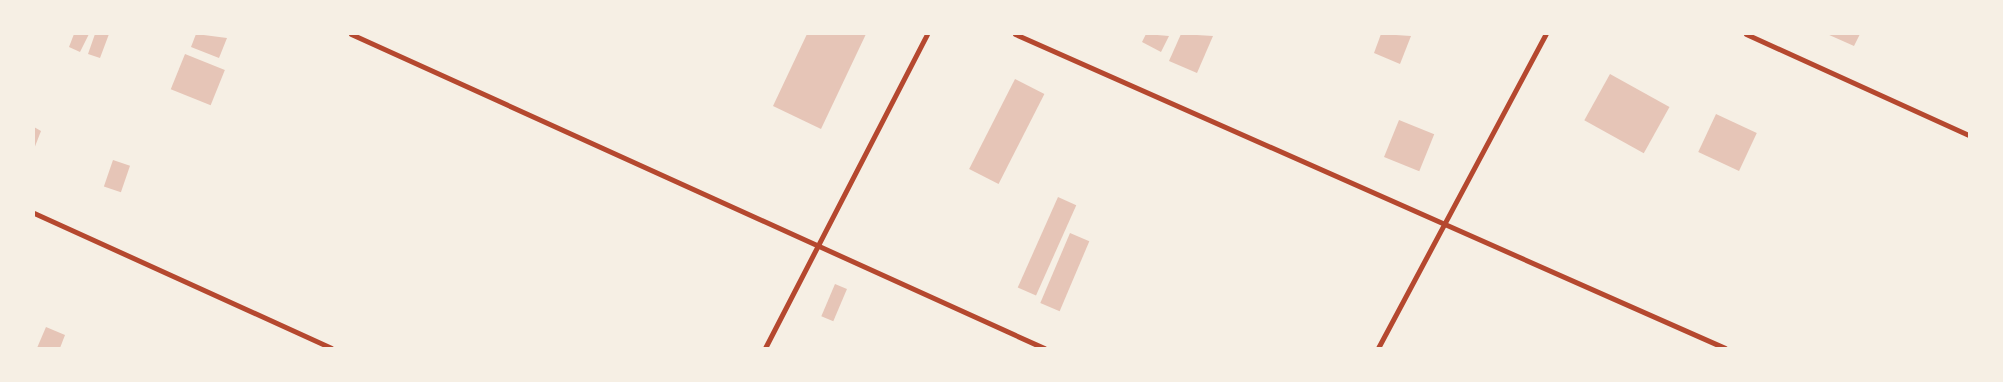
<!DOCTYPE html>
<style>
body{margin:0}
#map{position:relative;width:2003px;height:382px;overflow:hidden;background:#f6efe4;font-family:Ubuntu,sans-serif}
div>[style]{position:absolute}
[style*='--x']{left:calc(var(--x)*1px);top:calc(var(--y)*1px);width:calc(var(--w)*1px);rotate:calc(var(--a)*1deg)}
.building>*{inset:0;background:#e6c5b7;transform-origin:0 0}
.minor>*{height:5px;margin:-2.5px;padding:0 2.5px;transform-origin:2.5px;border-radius:2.5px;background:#b5482f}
span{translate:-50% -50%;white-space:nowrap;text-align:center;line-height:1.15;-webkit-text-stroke:4.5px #f6efe4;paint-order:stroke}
.frame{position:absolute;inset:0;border:35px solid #f6efe4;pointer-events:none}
</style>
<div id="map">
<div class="building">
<i style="clip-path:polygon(74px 34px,89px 34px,80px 52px,69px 47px)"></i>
<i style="clip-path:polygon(95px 34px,109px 34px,100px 58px,88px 54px)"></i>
<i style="clip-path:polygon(196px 34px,227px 38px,219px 58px,191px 47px)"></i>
<i style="clip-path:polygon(807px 34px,866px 34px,821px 129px,773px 106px)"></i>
<i style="clip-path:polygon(1146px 34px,1169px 36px,1161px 52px,1142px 42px)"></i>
<i style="clip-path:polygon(1181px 34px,1213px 36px,1197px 73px,1169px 61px)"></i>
<i style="clip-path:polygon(1381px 34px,1411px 36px,1400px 64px,1374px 53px)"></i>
<i style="clip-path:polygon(1827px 34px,1860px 34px,1854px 46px)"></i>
<i style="left:185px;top:54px;width:43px;height:38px;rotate:22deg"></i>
<i style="left:1610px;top:74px;width:68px;height:53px;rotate:29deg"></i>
<i style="left:1015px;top:79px;width:33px;height:101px;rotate:27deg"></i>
<i style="left:1716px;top:114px;width:45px;height:42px;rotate:25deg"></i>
<i style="left:1399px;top:120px;width:38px;height:40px;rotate:22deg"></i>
<i style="clip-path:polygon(34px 127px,41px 131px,34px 149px)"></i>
<i style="left:113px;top:160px;width:18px;height:28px;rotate:19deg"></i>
<i style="left:1058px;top:197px;width:20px;height:99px;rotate:24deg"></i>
<i style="left:1070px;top:233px;width:21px;height:76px;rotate:23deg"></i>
<i style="left:835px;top:284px;width:13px;height:35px;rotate:23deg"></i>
<i style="clip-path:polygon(46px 327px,65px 335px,60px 348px,37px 348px)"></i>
</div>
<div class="minor">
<i style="--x:351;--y:34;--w:761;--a:24.38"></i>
<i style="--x:1015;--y:34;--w:776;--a:23.86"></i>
<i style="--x:1746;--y:34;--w:245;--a:24.4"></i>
<i style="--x:34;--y:213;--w:326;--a:24.4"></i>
<i style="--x:765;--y:348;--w:353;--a:-62.7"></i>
<i style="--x:1378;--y:348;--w:356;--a:-61.9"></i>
</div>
<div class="frame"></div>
</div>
